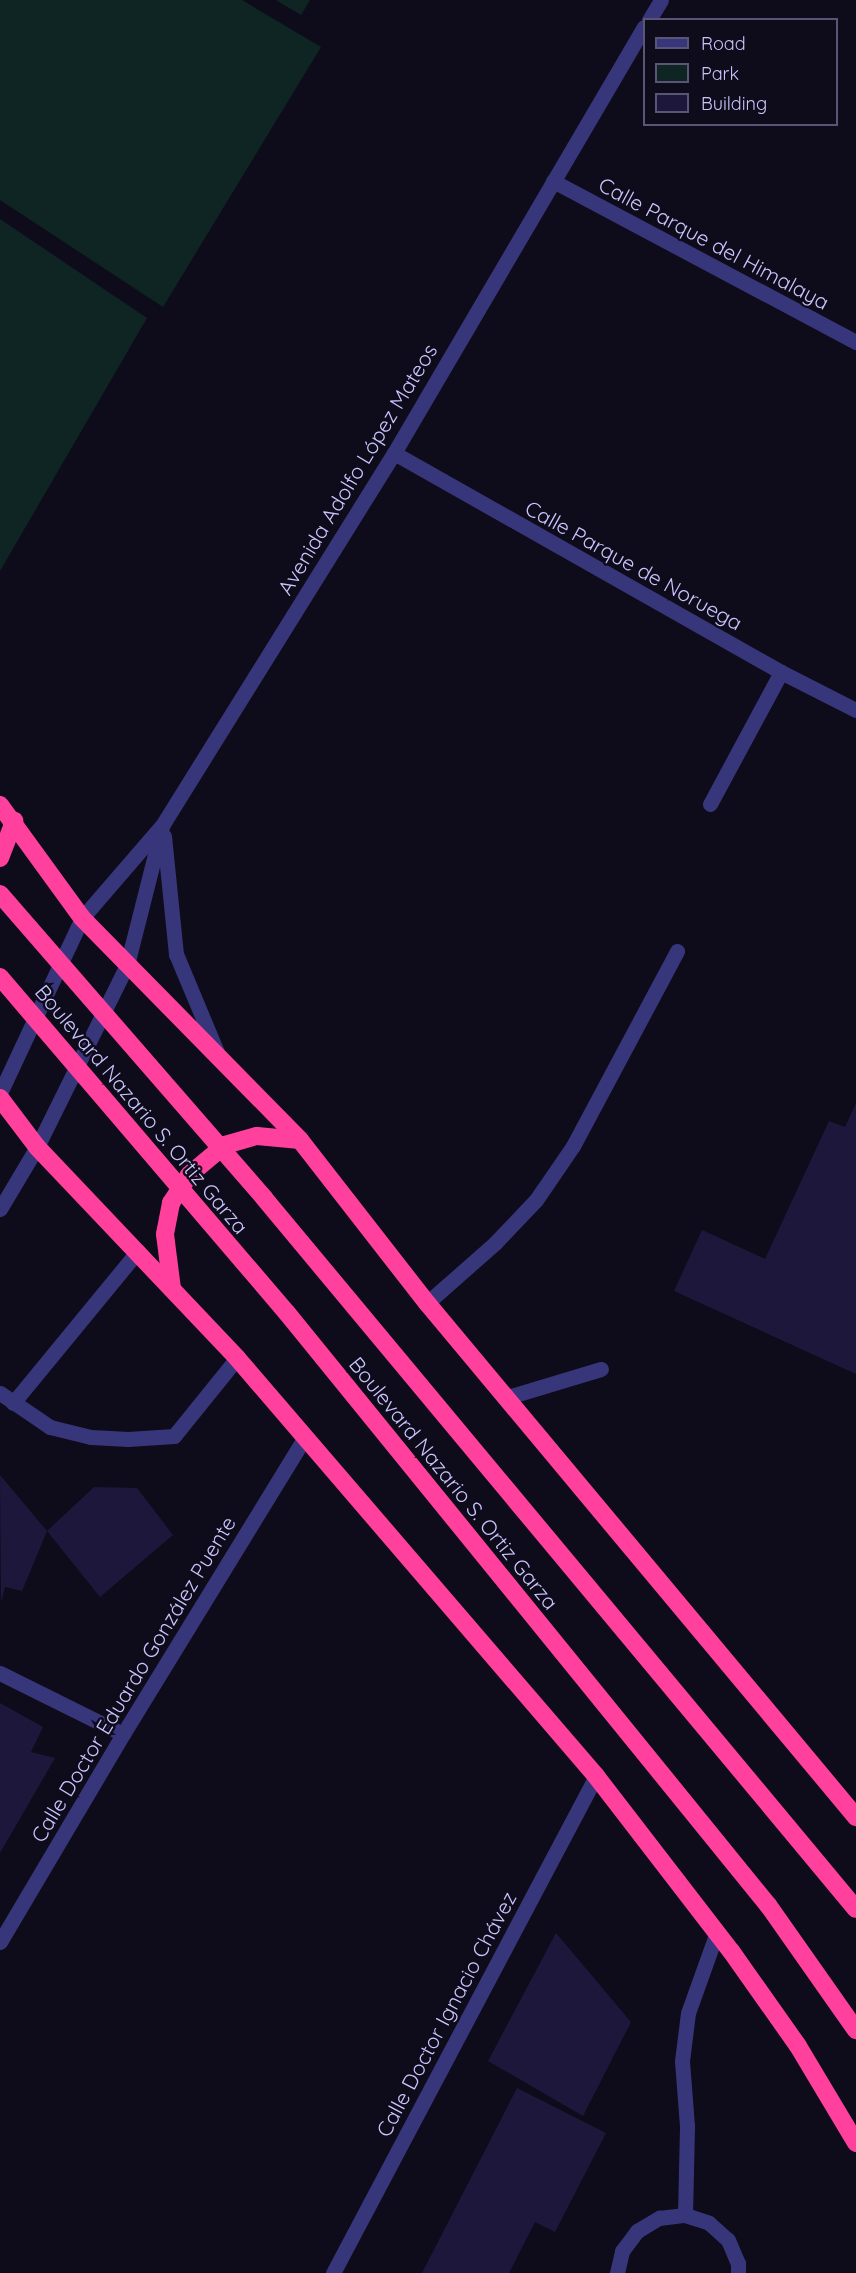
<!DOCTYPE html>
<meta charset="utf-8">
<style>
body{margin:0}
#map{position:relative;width:856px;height:2273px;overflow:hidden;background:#0e0b1b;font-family:Quicksand,sans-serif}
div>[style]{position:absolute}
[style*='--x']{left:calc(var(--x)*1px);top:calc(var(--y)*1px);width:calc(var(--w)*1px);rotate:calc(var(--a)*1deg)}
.green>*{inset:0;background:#0e2524}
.building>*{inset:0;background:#1e173c}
.minor>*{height:15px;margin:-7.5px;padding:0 7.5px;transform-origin:7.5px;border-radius:7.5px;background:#38367a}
.highway>*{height:18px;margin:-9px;padding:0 9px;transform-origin:9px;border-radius:9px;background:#ff409d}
.highway-bridge>*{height:18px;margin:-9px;padding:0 9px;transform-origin:9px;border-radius:9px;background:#ff409d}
span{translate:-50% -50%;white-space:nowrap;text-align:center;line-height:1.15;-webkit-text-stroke:5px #0e0b1b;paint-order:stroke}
.street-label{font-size:21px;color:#cbc5ff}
.legend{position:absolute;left:643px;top:18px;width:195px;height:108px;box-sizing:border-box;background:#0e0b1b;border:2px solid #5a5576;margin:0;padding:8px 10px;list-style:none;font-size:18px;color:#cbc5ff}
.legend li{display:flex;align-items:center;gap:12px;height:30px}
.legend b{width:30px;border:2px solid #5a5576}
</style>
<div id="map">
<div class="green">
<i style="clip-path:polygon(0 0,242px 0,321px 47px,163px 307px,0 200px)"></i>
<i style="clip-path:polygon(276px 0,310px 0,301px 15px)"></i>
<i style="clip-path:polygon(0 219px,147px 318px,0 571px)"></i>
</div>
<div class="building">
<i style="clip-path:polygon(856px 1103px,856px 1374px,674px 1291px,702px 1230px,765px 1259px,829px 1121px,845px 1127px)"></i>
<i style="clip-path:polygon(0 1475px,47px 1531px,22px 1591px,5px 1587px,1px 1602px)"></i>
<i style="clip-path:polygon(94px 1487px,137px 1488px,173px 1535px,100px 1597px,47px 1531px)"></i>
<i style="clip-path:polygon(0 1703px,43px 1727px,31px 1752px,55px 1758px,0 1853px)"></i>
<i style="clip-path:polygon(556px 1933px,631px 2022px,583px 2116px,488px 2061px)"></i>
<i style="clip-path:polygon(517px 2088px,606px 2133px,555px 2232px,535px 2222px,509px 2273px,422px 2273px)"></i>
</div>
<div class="minor">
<i style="--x:649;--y:20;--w:23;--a:-59"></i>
<i style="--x:553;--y:181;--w:343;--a:28"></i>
<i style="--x:394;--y:453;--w:445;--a:29.5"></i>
<i style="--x:781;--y:672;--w:84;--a:26.9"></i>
<i style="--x:710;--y:804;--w:150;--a:-61.7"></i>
<i style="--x:164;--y:836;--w:119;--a:84.2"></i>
<i style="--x:176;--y:954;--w:106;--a:67.3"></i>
<i style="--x:0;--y:1093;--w:193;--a:-64.9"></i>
<i style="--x:82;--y:918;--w:124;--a:-49.2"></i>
<i style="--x:163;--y:824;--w:437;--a:-58.1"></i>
<i style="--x:394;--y:453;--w:494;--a:-59.6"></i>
<i style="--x:0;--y:1209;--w:72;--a:-59.2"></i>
<i style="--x:37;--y:1147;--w:203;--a:-63.7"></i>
<i style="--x:127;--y:965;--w:142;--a:-75.8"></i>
<i style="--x:427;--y:1303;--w:91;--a:-41.4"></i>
<i style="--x:495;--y:1243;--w:59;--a:-46.4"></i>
<i style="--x:536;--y:1200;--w:65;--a:-55.6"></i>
<i style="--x:573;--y:1146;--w:221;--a:-61.9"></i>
<i style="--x:0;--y:1393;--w:60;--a:34.2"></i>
<i style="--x:50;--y:1427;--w:42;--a:13.7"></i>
<i style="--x:91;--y:1437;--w:37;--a:3"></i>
<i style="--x:128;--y:1439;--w:46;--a:-3.7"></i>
<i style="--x:174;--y:1436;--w:100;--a:-51.1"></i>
<i style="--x:508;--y:1397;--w:97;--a:-16.8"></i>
<i style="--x:13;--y:1403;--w:197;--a:-50.6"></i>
<i style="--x:0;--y:1673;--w:137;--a:26.4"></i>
<i style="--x:0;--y:1942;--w:242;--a:-59.4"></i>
<i style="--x:123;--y:1734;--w:346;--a:-58.5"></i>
<i style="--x:685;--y:2215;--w:89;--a:-88.7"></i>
<i style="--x:687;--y:2126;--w:65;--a:-94.4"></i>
<i style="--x:682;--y:2061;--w:48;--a:-82.9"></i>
<i style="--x:688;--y:2013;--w:86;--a:-70.3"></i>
<i style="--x:333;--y:2273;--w:562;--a:-62.11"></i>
<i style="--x:617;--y:2273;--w:23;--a:-77"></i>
<i style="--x:622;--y:2251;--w:25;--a:-53"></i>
<i style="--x:637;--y:2231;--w:26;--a:-31"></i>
<i style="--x:659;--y:2218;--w:26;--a:-7"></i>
<i style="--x:685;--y:2215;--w:25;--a:18"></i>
<i style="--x:709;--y:2223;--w:25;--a:42"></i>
<i style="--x:728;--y:2240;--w:25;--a:67"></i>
<i style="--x:738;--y:2263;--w:10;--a:90"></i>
</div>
<div class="highway">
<i style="--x:0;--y:805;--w:140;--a:54"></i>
<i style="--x:82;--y:918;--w:311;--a:45.5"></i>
<i style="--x:300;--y:1140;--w:207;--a:52.1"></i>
<i style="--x:427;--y:1303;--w:670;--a:50.15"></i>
<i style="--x:0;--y:858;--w:40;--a:-69"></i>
<i style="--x:0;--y:1098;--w:61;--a:52.9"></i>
<i style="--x:37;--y:1147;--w:291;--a:46.5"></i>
<i style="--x:237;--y:1358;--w:551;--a:49.34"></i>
<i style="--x:596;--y:1776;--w:221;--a:52.4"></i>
<i style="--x:731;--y:1951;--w:116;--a:54.8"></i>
<i style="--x:798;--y:2046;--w:113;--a:59.1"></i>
<i style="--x:264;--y:1198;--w:925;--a:50.22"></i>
<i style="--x:172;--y:1289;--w:55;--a:-97.3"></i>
<i style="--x:165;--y:1234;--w:32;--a:-79"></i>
<i style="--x:171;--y:1203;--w:33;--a:-57"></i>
<i style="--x:189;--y:1175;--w:47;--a:-39.8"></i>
<i style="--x:225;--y:1145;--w:33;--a:-16"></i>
<i style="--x:257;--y:1136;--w:43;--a:5.3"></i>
<i style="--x:287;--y:1313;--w:763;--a:50.91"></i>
<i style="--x:768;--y:1905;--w:153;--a:54.9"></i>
</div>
<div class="highway-bridge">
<i style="--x:0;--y:894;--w:403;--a:49"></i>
<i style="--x:0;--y:977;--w:442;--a:49.5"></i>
</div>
<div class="street-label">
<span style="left:714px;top:243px;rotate:28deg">Calle Parque del Himalaya</span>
<span style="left:357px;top:469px;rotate:-59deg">Avenida Adolfo López Mateos</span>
<span style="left:634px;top:565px;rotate:29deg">Calle Parque de Noruega</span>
<span style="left:142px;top:1109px;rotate:50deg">Boulevard Nazario S. Ortiz Garza</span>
<span style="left:454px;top:1483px;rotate:51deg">Boulevard Nazario S. Ortiz Garza</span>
<span style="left:133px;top:1679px;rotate:-59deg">Calle Doctor Eduardo González Puente</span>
<span style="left:446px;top:2014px;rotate:-62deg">Calle Doctor Ignacio Chávez</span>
</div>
<ul class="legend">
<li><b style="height:8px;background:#38367a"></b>Road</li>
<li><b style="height:16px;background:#0e2524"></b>Park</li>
<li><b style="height:16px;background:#1e173c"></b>Building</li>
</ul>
</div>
